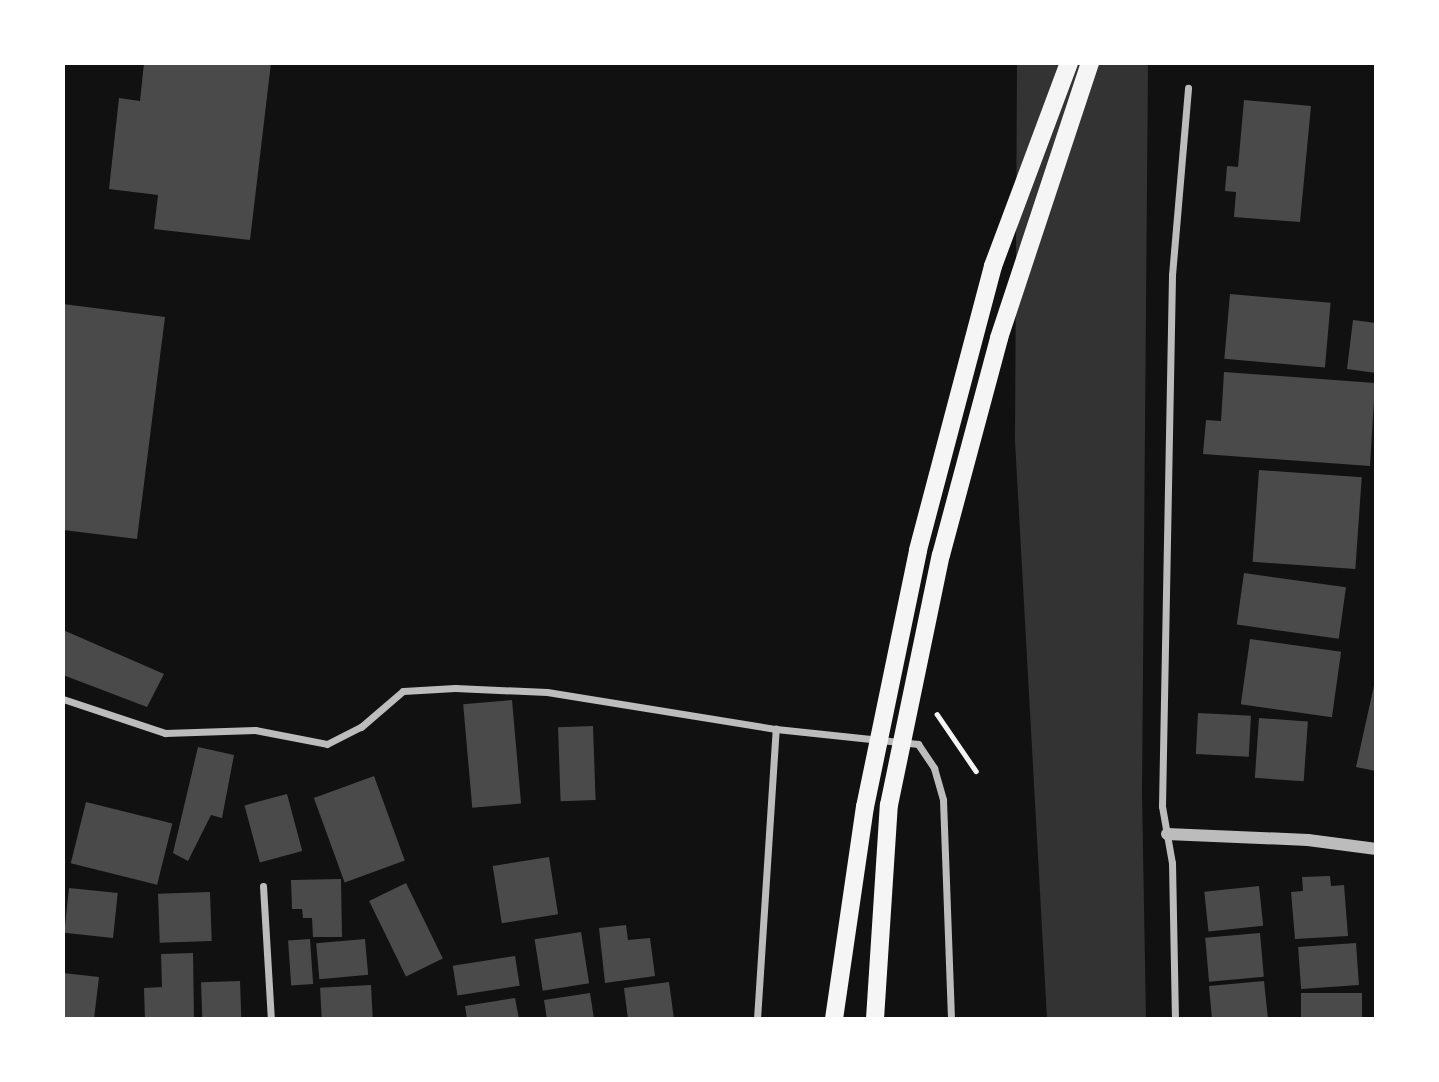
<!DOCTYPE html>
<style>
body{margin:0}
#map{position:relative;width:1439px;height:1082px;overflow:hidden;background:#111;font-family:Rubik,sans-serif}
div>[style]{position:absolute}
[style*='--x']{left:calc(var(--x)*1px);top:calc(var(--y)*1px);width:calc(var(--w)*1px);rotate:calc(var(--a)*1deg)}
.water>*{inset:0;background:#333}
.building>*{inset:0;background:#4a4a4a;transform-origin:0 0}
.path>*{height:4.5px;margin:-2.25px;padding:0 2.25px;transform-origin:2.25px;border-radius:2.25px;background:#f5f5f5}
.minor>*{height:7px;margin:-3.5px;padding:0 3.5px;transform-origin:3.5px;border-radius:3.5px;background:#bcbcbc}
.tertiary>*{height:12px;margin:-6px;padding:0 6px;transform-origin:6px;border-radius:6px;background:#bcbcbc}
.primary>*{height:18px;margin:-9px;padding:0 9px;transform-origin:9px;border-radius:9px;background:#f5f5f5}
span{translate:-50% -50%;white-space:nowrap;text-align:center;line-height:1.15;-webkit-text-stroke:7px #fff;paint-order:stroke}
.frame{position:absolute;inset:0;border:65px solid #fff;pointer-events:none}
</style>
<div id="map">
<div class="water">
<i style="clip-path:polygon(1017px 63px,1148px 63px,1142px 793px,1146px 1019px,1047px 1019px,1015px 441px)"></i>
</div>
<div class="building">
<i style="clip-path:polygon(144px 63px,271px 63px,250px 240px,154px 229px,158px 195px,109px 189px,119px 98px,140px 101px)"></i>
<i style="clip-path:polygon(1244px 100px,1311px 106px,1300px 222px,1234px 217px,1236px 192px,1225px 191px,1227px 166px,1238px 167px)"></i>
<i style="left:1230px;top:294px;width:101px;height:65px;rotate:5deg"></i>
<i style="clip-path:polygon(63px 304px,165px 317px,137px 539px,63px 530px)"></i>
<i style="clip-path:polygon(1353px 320px,1376px 323px,1376px 373px,1347px 369px)"></i>
<i style="clip-path:polygon(1224px 372px,1375px 383px,1370px 466px,1203px 454px,1206px 420px,1221px 421px)"></i>
<i style="left:1259px;top:470px;width:103px;height:92px;rotate:4deg"></i>
<i style="left:1244px;top:573px;width:103px;height:52px;rotate:8deg"></i>
<i style="clip-path:polygon(63px 630px,164px 674px,147px 707px,63px 675px)"></i>
<i style="left:1250px;top:639px;width:92px;height:66px;rotate:8deg"></i>
<i style="clip-path:polygon(1375px 681px,1376px 681px,1376px 771px,1356px 767px)"></i>
<i style="left:512px;top:700px;width:104px;height:49px;rotate:85deg"></i>
<i style="left:1198px;top:713px;width:53px;height:41px;rotate:3deg"></i>
<i style="left:1259px;top:718px;width:49px;height:60px;rotate:4deg"></i>
<i style="left:593px;top:726px;width:74px;height:35px;rotate:88deg"></i>
<i style="clip-path:polygon(198px 747px,234px 755px,222px 818px,211px 815px,188px 861px,173px 853px)"></i>
<i style="left:374px;top:776px;width:90px;height:64px;rotate:70deg"></i>
<i style="left:287px;top:794px;width:59px;height:44px;rotate:75deg"></i>
<i style="left:86px;top:802px;width:89px;height:63px;rotate:14deg"></i>
<i style="left:549px;top:857px;width:58px;height:57px;rotate:81deg"></i>
<i style="clip-path:polygon(1330px 876px,1331px 886px,1344px 885px,1348px 936px,1295px 939px,1291px 892px,1303px 891px,1302px 877px)"></i>
<i style="clip-path:polygon(341px 879px,342px 937px,313px 937px,312px 918px,303px 918px,302px 909px,292px 909px,291px 880px)"></i>
<i style="left:406px;top:883px;width:84px;height:41px;rotate:64deg"></i>
<i style="left:1259px;top:886px;width:40px;height:55px;rotate:84deg"></i>
<i style="left:69px;top:888px;width:49px;height:45px;rotate:6deg"></i>
<i style="left:210px;top:892px;width:49px;height:52px;rotate:88deg"></i>
<i style="clip-path:polygon(626px 925px,628px 940px,650px 938px,655px 976px,605px 983px,599px 928px)"></i>
<i style="left:581px;top:932px;width:52px;height:47px;rotate:81deg"></i>
<i style="left:1260px;top:933px;width:44px;height:55px;rotate:85deg"></i>
<i style="left:310px;top:939px;width:45px;height:22px;rotate:86deg"></i>
<i style="left:365px;top:939px;width:36px;height:49px;rotate:85deg"></i>
<i style="left:1356px;top:943px;width:42px;height:58px;rotate:86deg"></i>
<i style="clip-path:polygon(193px 953px,194px 1019px,145px 1019px,144px 988px,162px 987px,161px 954px)"></i>
<i style="left:515px;top:956px;width:30px;height:63px;rotate:81deg"></i>
<i style="clip-path:polygon(63px 973px,99px 977px,94px 1019px,63px 1019px)"></i>
<i style="left:240px;top:981px;width:38px;height:39px;rotate:88deg"></i>
<i style="clip-path:polygon(1264px 981px,1268px 1019px,1212px 1019px,1209px 986px)"></i>
<i style="clip-path:polygon(669px 982px,674px 1019px,628px 1019px,624px 988px)"></i>
<i style="left:371px;top:985px;width:34px;height:51px;rotate:87deg"></i>
<i style="clip-path:polygon(590px 993px,594px 1019px,547px 1019px,544px 1000px)"></i>
<i style="left:1362px;top:993px;width:26px;height:61px;rotate:90deg"></i>
<i style="clip-path:polygon(515px 998px,519px 1019px,467px 1019px,465px 1006px)"></i>
</div>
<div class="path">
<i style="--x:937;--y:714;--w:69;--a:55.6"></i>
</div>
<div class="minor">
<i style="--x:63;--y:699;--w:108;--a:18.4"></i>
<i style="--x:165;--y:733;--w:90;--a:-1.9"></i>
<i style="--x:255;--y:730;--w:73;--a:11"></i>
<i style="--x:327;--y:744;--w:38;--a:-27"></i>
<i style="--x:361;--y:727;--w:55;--a:-40.6"></i>
<i style="--x:403;--y:691;--w:52;--a:-3.3"></i>
<i style="--x:455;--y:688;--w:92;--a:2.5"></i>
<i style="--x:547;--y:692;--w:232;--a:9.2"></i>
<i style="--x:263;--y:886;--w:133;--a:86.6"></i>
<i style="--x:757;--y:1019;--w:291;--a:-86.3"></i>
<i style="--x:776;--y:729;--w:143;--a:6"></i>
<i style="--x:918;--y:744;--w:29;--a:56"></i>
<i style="--x:934;--y:768;--w:33;--a:74"></i>
<i style="--x:943;--y:800;--w:219;--a:87.9"></i>
<i style="--x:1175;--y:1019;--w:156;--a:-91.1"></i>
<i style="--x:1172;--y:863;--w:58;--a:-100"></i>
<i style="--x:1162;--y:806;--w:531;--a:-88.92"></i>
<i style="--x:1172;--y:275;--w:188;--a:-85.1"></i>
</div>
<div class="tertiary">
<i style="--x:1167;--y:834;--w:141;--a:2.4"></i>
<i style="--x:1308;--y:840;--w:69;--a:7.5"></i>
</div>
<div class="primary">
<i style="--x:834;--y:1019;--w:214;--a:-81.7"></i>
<i style="--x:865;--y:807;--w:262;--a:-78.3"></i>
<i style="--x:918;--y:550;--w:294;--a:-75.2"></i>
<i style="--x:993;--y:266;--w:217;--a:-69.5"></i>
<i style="--x:875;--y:1019;--w:214;--a:-86.3"></i>
<i style="--x:889;--y:805;--w:255;--a:-78.3"></i>
<i style="--x:941;--y:555;--w:225;--a:-75"></i>
<i style="--x:999;--y:338;--w:290;--a:-71.7"></i>
</div>
<div class="frame"></div>
</div>
